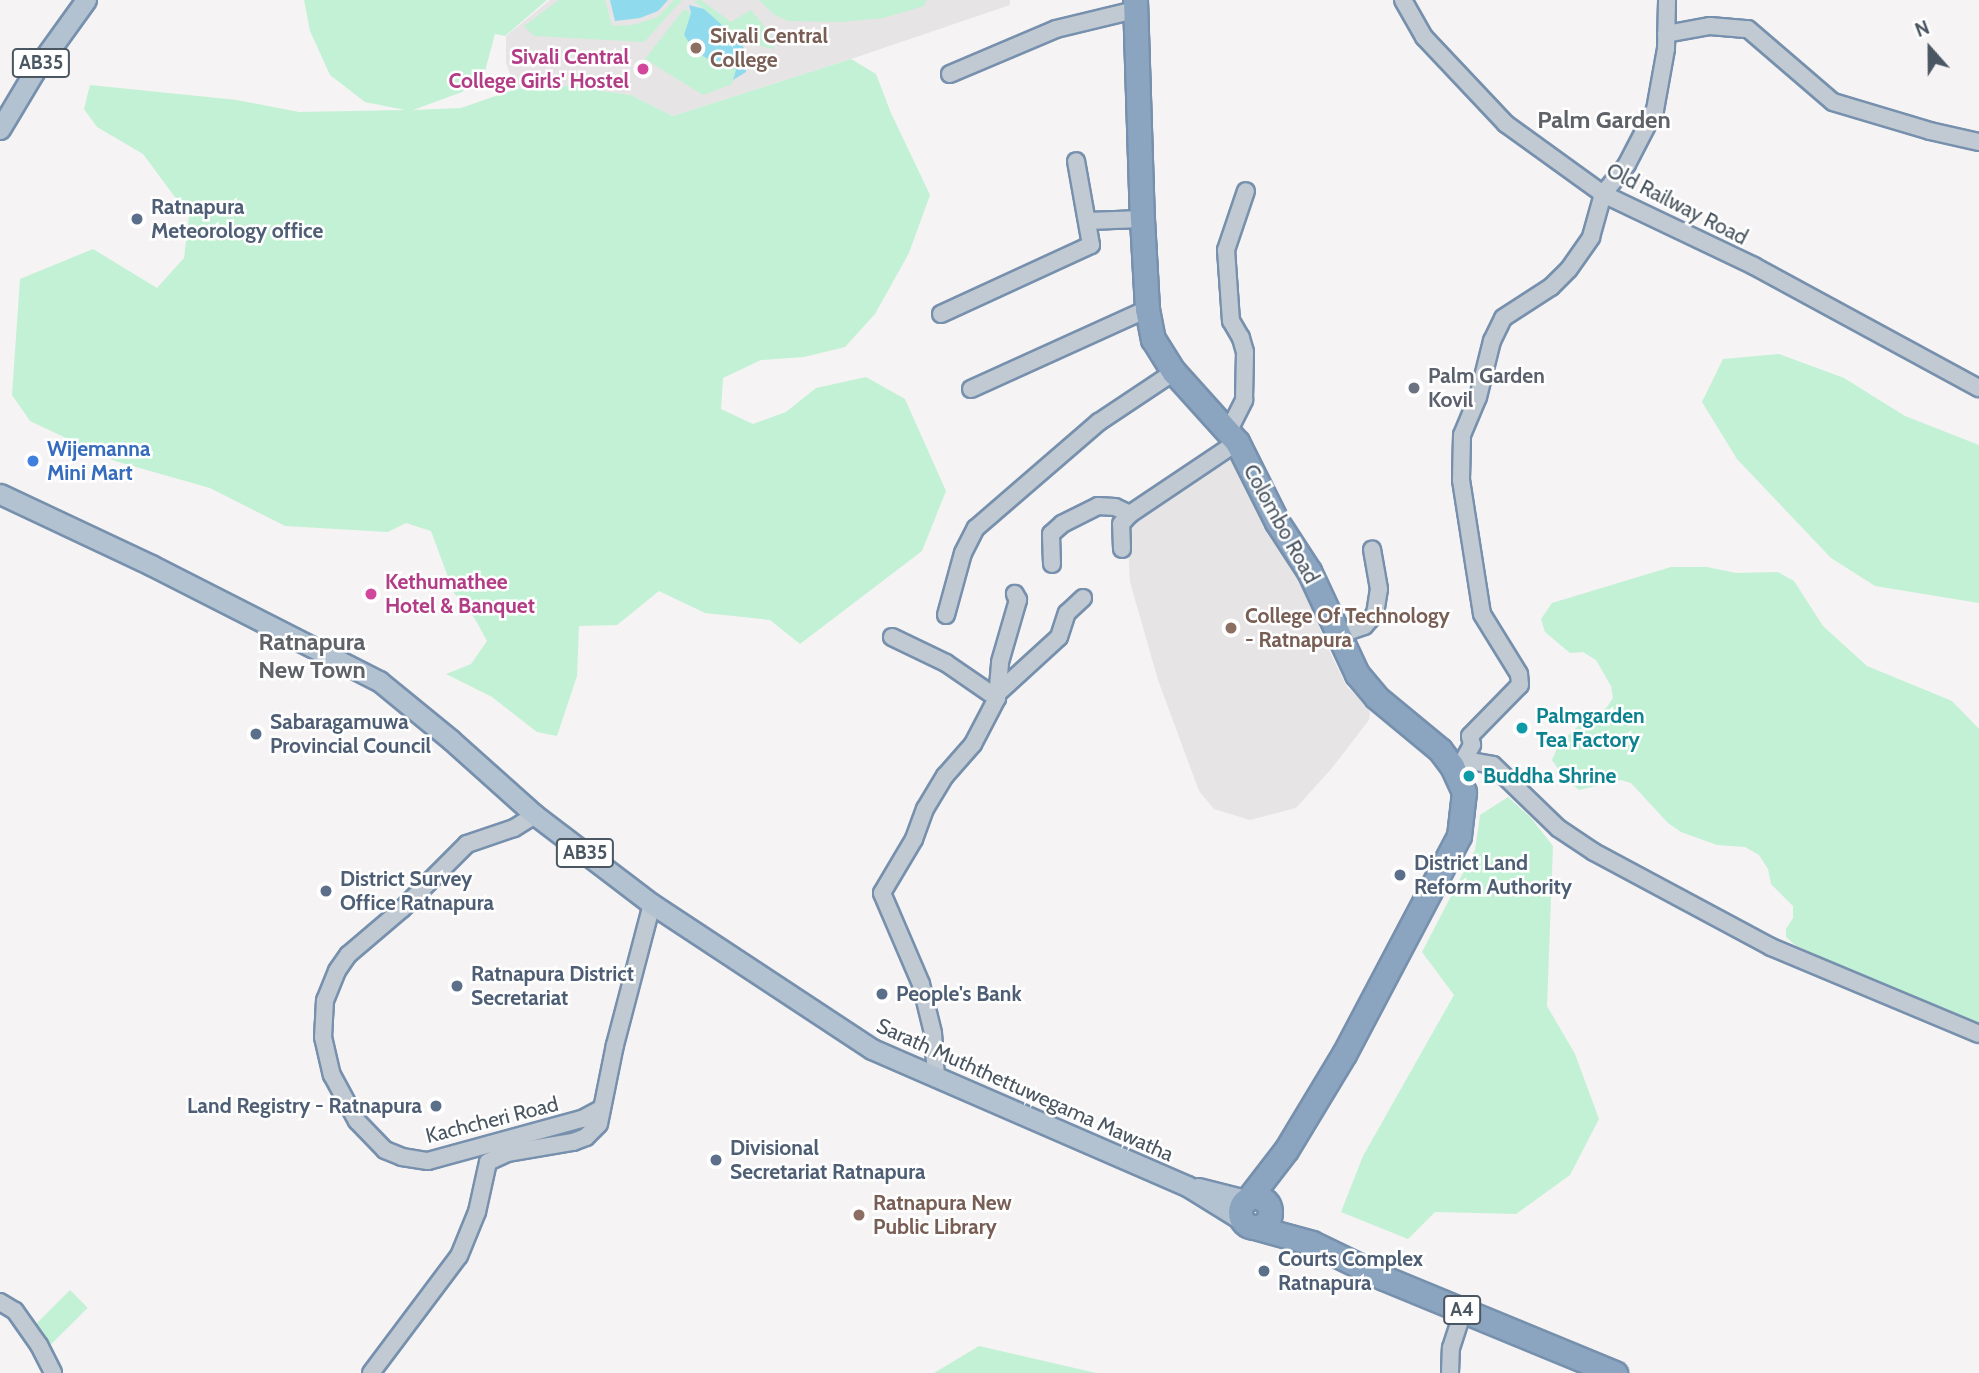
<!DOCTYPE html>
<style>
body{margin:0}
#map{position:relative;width:1979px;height:1373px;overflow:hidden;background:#f5f3f3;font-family:Cabin,sans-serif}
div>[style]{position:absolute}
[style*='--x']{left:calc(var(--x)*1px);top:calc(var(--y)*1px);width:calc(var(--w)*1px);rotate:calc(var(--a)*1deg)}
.education>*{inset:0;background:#e6e4e5}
.green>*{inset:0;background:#c3f1d5;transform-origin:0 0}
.water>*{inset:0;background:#90daee}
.roads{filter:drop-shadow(2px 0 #7690ad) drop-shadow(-2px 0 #7690ad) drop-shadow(0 2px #7690ad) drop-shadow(0 -2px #7690ad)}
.minor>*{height:16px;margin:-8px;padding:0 8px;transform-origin:8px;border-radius:8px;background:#c1cad2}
.major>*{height:19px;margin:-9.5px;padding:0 9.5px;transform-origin:9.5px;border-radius:9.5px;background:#b3c2d1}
.highway>*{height:23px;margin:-11.5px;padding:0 11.5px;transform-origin:11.5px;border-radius:11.5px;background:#8ba5c1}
.highway>.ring{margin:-11.5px;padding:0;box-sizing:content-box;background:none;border:23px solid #8ba5c1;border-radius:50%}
.dots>*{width:19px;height:19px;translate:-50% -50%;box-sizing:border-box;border:4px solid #fff;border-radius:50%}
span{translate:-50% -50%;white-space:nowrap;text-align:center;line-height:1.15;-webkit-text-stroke:5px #fff;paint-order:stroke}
.shield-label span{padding:2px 5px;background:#fff;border:2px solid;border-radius:5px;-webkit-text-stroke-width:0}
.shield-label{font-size:19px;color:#4a5661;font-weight:700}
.education-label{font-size:21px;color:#785e54;font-weight:700}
.left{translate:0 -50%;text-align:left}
.hotel-label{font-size:21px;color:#b23c85;font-weight:700}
.right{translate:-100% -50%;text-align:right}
.street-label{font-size:21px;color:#4a5661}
.service-label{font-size:21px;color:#4e5e75;font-weight:700}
.worship-label{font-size:21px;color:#5b616d;font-weight:700}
.shop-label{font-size:21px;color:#366cbe;font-weight:700}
.culture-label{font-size:21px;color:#0d838f;font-weight:700}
.quarter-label{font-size:24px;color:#5f6368;font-weight:700}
.north{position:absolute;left:1895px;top:14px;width:70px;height:70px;-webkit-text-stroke:5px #fff;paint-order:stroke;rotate:339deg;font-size:19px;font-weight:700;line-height:28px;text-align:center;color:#4a5661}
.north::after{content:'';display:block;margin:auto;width:24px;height:32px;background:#4a5661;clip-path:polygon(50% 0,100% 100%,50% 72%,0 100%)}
</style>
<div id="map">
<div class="education">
<i style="clip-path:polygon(550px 0,1010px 0,1010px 5px,851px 59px,673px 116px,631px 95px,567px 86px,516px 89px,506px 63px,506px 36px)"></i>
<i style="clip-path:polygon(1228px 456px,1305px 587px,1323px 638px,1347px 687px,1368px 706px,1370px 714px,1369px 720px,1332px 768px,1296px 808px,1250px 820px,1214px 809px,1199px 791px,1158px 680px,1130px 582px,1127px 527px,1133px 520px)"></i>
</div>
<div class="green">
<i style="clip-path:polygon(304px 0,547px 0,505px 36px,495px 34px,485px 71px,462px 92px,413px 110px,461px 108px,516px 89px,567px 86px,631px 95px,673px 116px,851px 59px,876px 74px,891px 113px,930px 195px,909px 253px,875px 314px,845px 347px,804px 357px,761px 360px,723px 378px,721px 409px,753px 424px,786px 412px,816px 388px,866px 377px,905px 399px,946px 491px,922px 551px,800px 644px,770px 620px,705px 613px,659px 591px,617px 625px,579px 626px,577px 676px,557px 736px,537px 732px,492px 697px,446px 674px,471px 664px,487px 641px,475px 619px,454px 593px,431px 531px,406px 523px,388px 532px,285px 526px,210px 488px,115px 461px,30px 421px,12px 395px,20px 279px,93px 249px,157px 288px,184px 258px,189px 216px,143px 154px,97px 127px,84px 109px,90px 85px,237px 100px,299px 112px,405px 110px,365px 102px,330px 75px,310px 31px)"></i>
<i style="clip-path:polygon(559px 0,605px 0,612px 26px,633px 25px,658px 17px,674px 0,682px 0,644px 42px,534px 36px,524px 26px)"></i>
<i style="clip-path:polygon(701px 0,731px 22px,751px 10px,770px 33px,774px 49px,740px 41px,694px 1px)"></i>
<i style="clip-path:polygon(759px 0,926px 0,924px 6px,883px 18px,841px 22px,788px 21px,773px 14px)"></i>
<i style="clip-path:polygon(684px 9px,691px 13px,684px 35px,695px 51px,711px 61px,725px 61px,736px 70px,732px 84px,703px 95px,645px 59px)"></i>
<i style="clip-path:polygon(1779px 354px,1844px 378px,1905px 416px,1979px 445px,1979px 603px,1875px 586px,1831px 558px,1737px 459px,1702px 402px,1723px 359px)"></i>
<i style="clip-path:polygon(1671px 567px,1707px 567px,1736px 573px,1778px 572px,1794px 581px,1823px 626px,1867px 666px,1952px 701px,1979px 729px,1979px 1025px,1903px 995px,1795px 945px,1786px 937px,1786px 929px,1793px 918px,1793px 906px,1771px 884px,1768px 869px,1759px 855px,1745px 847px,1717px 845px,1681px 832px,1668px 823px,1631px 783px,1620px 780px,1579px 790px,1565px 779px,1552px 760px,1559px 744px,1577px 727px,1607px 707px,1613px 698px,1611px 686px,1596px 660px,1583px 652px,1570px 653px,1545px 632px,1541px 619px,1552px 603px)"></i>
<i style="clip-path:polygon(1508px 797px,1531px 818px,1553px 846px,1547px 1006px,1575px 1054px,1599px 1119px,1570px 1175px,1516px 1214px,1435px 1212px,1408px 1239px,1341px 1212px,1363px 1156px,1454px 995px,1422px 952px,1475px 850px,1480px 815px)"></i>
<i style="left:70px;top:1290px;width:25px;height:52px;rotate:45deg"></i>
<i style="clip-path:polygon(979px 1346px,1096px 1373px,934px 1373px)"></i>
</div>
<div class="water">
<i style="clip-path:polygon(610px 0,668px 0,658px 11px,640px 18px,615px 21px)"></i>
<i style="clip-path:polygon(689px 5px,704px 9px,740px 41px,745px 50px,746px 72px,733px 80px,736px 70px,725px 61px,711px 61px,695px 51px,684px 35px,691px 13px)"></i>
</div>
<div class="roads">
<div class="minor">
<i style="--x:1403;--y:0;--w:43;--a:60.4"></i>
<i style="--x:1424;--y:37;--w:120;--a:46.7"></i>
<i style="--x:1506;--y:124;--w:120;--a:35.8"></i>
<i style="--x:1603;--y:194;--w:167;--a:25.5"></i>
<i style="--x:1754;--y:266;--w:256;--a:28.5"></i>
<i style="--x:1666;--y:34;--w:45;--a:-10.3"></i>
<i style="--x:1710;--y:26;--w:38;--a:5"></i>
<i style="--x:1748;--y:29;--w:112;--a:40.7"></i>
<i style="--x:1833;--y:102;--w:101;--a:16.6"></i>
<i style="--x:1930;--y:131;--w:50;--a:12.7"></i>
<i style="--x:950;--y:74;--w:115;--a:-23"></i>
<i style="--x:1056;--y:29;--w:81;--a:-13.5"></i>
<i style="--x:1088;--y:221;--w:54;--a:-2.1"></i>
<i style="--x:941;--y:314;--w:165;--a:-24.7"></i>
<i style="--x:1091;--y:245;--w:85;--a:-100.1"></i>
<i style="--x:971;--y:389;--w:193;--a:-24.4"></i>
<i style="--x:1229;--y:430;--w:34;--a:-63"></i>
<i style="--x:1244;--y:400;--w:48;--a:-88.8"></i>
<i style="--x:1245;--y:352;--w:15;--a:-106"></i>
<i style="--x:1241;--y:338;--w:20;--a:-120"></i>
<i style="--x:1231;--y:321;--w:71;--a:-94"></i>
<i style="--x:1226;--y:250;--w:62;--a:-71.3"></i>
<i style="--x:1122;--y:549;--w:25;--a:-92"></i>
<i style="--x:1121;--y:524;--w:13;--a:-48"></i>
<i style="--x:1052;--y:564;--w:30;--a:-92"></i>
<i style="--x:1051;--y:534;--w:15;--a:-42"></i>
<i style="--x:1062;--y:524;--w:40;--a:-26.6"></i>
<i style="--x:1098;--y:506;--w:17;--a:3"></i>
<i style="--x:1115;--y:507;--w:17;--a:25"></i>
<i style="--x:1130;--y:514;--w:129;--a:-33.9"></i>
<i style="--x:946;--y:615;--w:64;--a:-74.7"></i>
<i style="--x:963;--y:553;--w:28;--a:-63"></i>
<i style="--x:976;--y:528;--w:162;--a:-40.8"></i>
<i style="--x:1099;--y:422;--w:90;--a:-33.7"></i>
<i style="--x:1338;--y:635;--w:28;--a:-19"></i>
<i style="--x:1364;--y:626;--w:16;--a:-47"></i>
<i style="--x:1375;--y:614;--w:25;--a:-81"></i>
<i style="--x:1379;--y:589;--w:40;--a:-100"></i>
<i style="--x:892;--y:637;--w:60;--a:25.7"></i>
<i style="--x:946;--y:663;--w:62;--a:34.5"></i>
<i style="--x:999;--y:692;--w:81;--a:-42.5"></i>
<i style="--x:1059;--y:637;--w:25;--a:-72"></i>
<i style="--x:1067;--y:613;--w:22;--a:-43"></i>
<i style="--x:1462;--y:763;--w:21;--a:-61"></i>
<i style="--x:1472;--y:745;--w:9;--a:-103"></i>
<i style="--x:1470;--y:736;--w:71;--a:-45.6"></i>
<i style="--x:1520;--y:685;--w:11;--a:-95"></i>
<i style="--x:1519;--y:674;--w:70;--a:-121.7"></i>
<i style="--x:1482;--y:614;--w:136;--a:-98.9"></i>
<i style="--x:1461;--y:480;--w:45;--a:-88.7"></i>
<i style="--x:1462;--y:435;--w:41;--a:-67.2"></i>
<i style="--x:1478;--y:397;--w:58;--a:-76"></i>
<i style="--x:1492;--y:341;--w:25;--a:-64"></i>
<i style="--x:1503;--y:318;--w:57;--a:-32.9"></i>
<i style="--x:1551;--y:287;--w:25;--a:-45"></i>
<i style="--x:1569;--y:269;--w:39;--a:-55"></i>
<i style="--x:1591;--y:237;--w:45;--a:-74.4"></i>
<i style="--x:1603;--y:194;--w:38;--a:-51"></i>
<i style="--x:1627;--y:164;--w:61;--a:-62.6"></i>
<i style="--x:1655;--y:110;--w:62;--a:-79.8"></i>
<i style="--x:1666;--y:49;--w:49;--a:-88.8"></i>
<i style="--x:1455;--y:765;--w:16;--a:-15"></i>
<i style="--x:1470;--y:761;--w:23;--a:10"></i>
<i style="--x:1493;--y:765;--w:91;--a:44.1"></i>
<i style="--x:1558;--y:828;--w:43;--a:33.7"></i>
<i style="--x:1594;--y:852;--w:201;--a:28.2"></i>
<i style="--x:1771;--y:947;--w:225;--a:22.7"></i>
<i style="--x:535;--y:815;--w:25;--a:148"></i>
<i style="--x:514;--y:828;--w:50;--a:161.2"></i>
<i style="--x:467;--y:844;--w:92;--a:135"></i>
<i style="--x:402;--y:909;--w:71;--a:139.6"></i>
<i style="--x:348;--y:955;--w:19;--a:125"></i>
<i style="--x:337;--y:971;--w:31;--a:112"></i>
<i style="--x:325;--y:1000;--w:37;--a:93"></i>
<i style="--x:323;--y:1037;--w:39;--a:77"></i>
<i style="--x:332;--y:1075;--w:52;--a:61.5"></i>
<i style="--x:357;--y:1121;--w:40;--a:46"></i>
<i style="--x:385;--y:1150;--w:18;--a:22"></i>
<i style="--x:402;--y:1157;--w:26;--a:9"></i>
<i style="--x:428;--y:1161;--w:160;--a:-15.3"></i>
<i style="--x:582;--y:1119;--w:21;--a:-28"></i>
<i style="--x:936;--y:1077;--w:44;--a:-93.9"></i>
<i style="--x:933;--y:1033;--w:50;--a:-103.8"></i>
<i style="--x:921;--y:984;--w:99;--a:-113.2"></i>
<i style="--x:882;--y:893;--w:63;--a:-59.3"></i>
<i style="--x:914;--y:839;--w:32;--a:-70"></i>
<i style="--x:925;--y:809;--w:39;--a:-59"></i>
<i style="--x:945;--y:776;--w:43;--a:-48.8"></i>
<i style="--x:973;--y:744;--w:52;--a:-62.4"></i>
<i style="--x:997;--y:698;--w:36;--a:-85"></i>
<i style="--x:1000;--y:662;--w:65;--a:-73.8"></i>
<i style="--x:1018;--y:600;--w:7;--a:-117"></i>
<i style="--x:0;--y:1302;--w:17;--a:31"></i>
<i style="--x:15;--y:1311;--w:42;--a:54.8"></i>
<i style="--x:39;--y:1345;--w:31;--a:63"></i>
<i style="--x:371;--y:1373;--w:146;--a:-53.1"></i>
<i style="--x:459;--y:1256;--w:48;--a:-67.8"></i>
<i style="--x:477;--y:1212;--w:51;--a:-77.6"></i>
<i style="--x:488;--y:1162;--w:21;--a:-25"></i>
<i style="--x:507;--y:1153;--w:67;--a:-9.5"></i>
<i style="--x:573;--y:1142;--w:14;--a:-21"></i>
<i style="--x:586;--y:1137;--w:18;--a:-45"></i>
<i style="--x:599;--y:1124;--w:81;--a:-78.6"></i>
<i style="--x:615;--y:1045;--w:146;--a:-75.3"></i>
<i style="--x:1450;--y:1373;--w:25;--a:-88"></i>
<i style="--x:1451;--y:1348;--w:39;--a:-72"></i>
</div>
<div class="major">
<i style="--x:0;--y:129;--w:66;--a:-59.2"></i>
<i style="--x:34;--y:72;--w:89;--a:-54.2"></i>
<i style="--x:0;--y:494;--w:167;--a:25.2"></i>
<i style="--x:151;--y:565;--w:256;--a:27"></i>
<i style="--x:379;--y:681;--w:93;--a:39.3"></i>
<i style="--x:451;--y:740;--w:113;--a:41.8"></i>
<i style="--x:535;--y:815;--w:147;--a:37.3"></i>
<i style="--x:652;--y:904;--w:263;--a:33.4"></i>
<i style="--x:872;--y:1049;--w:344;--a:23.5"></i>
<i style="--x:1187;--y:1186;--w:65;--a:31.7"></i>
<i style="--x:1198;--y:1188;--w:49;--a:14"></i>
</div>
<div class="highway">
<i style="--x:1135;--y:0;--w:219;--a:88.2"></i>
<i style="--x:1142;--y:219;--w:90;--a:86.8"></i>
<i style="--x:1147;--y:309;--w:31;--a:79"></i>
<i style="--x:1153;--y:339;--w:39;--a:58"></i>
<i style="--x:1174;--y:372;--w:94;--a:48"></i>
<i style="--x:1237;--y:442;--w:89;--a:63.4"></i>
<i style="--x:1277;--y:522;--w:59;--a:56.9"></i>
<i style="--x:1309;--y:571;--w:114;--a:65"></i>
<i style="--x:1357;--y:674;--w:30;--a:50"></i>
<i style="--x:1376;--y:697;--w:83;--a:39.6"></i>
<i style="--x:1440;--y:750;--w:20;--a:53"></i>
<i style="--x:1452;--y:766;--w:29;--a:65"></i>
<i style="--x:1464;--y:792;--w:44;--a:96.5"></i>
<i style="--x:1459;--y:836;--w:246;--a:117.8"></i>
<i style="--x:1344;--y:1054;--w:112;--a:121.1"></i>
<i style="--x:1286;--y:1150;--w:61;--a:127.6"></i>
<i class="ring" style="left:1240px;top:1197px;width:7px;height:7px"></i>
<i style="--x:1254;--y:1227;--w:60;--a:15.4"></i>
<i style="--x:1312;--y:1243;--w:80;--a:25.9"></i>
<i style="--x:1384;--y:1278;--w:250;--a:22.4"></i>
</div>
</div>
<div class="dots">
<i style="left:696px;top:48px;background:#8d6e63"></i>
<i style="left:643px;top:69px;background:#d1479c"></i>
<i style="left:137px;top:219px;background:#5c6f8a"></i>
<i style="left:1414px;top:388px;background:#6b7280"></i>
<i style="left:33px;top:461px;background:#3f7fe0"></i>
<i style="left:371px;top:594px;background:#d1479c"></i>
<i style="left:1231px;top:628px;background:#8d6e63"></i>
<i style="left:1522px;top:728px;background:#0f9aa8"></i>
<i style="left:256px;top:734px;background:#5c6f8a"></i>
<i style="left:1469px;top:776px;background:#0f9aa8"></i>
<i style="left:1400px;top:875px;background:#5c6f8a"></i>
<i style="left:326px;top:891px;background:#5c6f8a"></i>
<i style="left:457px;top:986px;background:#5c6f8a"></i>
<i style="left:882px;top:994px;background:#5c6f8a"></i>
<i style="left:436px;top:1106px;background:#5c6f8a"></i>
<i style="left:716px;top:1160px;background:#5c6f8a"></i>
<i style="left:859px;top:1215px;background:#8d6e63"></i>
<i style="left:1264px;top:1271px;background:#5c6f8a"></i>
</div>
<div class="shield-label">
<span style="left:41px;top:63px">AB35</span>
<span style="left:585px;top:853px">AB35</span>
<span style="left:1462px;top:1310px">A4</span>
</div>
<div class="education-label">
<span class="left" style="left:710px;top:48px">Sivali Central<br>College</span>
<span class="left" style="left:1245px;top:628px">College Of Technology<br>- Ratnapura</span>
<span class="left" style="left:873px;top:1215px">Ratnapura New<br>Public Library</span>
</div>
<div class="hotel-label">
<span class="right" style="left:629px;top:69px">Sivali Central<br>College Girls' Hostel</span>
<span class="left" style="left:385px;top:594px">Kethumathee<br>Hotel &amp; Banquet</span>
</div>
<div class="street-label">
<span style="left:1677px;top:204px;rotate:27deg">Old Railway Road</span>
<span style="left:1281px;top:524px;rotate:61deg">Colombo Road</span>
<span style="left:1025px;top:1090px;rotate:24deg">Sarath Muththettuwegama Mawatha</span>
<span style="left:492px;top:1120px;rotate:-14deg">Kachcheri Road</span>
</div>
<div class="service-label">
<span class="left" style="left:151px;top:219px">Ratnapura<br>Meteorology office</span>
<span class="left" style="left:270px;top:734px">Sabaragamuwa<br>Provincial Council</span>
<span class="left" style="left:1414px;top:875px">District Land<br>Reform Authority</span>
<span class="left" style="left:340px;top:891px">District Survey<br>Office Ratnapura</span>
<span class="left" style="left:471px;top:986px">Ratnapura District<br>Secretariat</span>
<span class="left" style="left:896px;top:994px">People's Bank</span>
<span class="right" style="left:422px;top:1106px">Land Registry - Ratnapura</span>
<span class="left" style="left:730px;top:1160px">Divisional<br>Secretariat Ratnapura</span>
<span class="left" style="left:1278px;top:1271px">Courts Complex<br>Ratnapura</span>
</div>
<div class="worship-label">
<span class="left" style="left:1428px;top:388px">Palm Garden<br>Kovil</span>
</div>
<div class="shop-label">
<span class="left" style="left:47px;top:461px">Wijemanna<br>Mini Mart</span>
</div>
<div class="culture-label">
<span class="left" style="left:1536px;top:728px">Palmgarden<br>Tea Factory</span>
<span class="left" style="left:1483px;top:776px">Buddha Shrine</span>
</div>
<div class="quarter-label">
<span style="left:1604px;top:120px">Palm Garden</span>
<span style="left:312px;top:656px">Ratnapura<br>New Town</span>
</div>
<div class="north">N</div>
</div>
